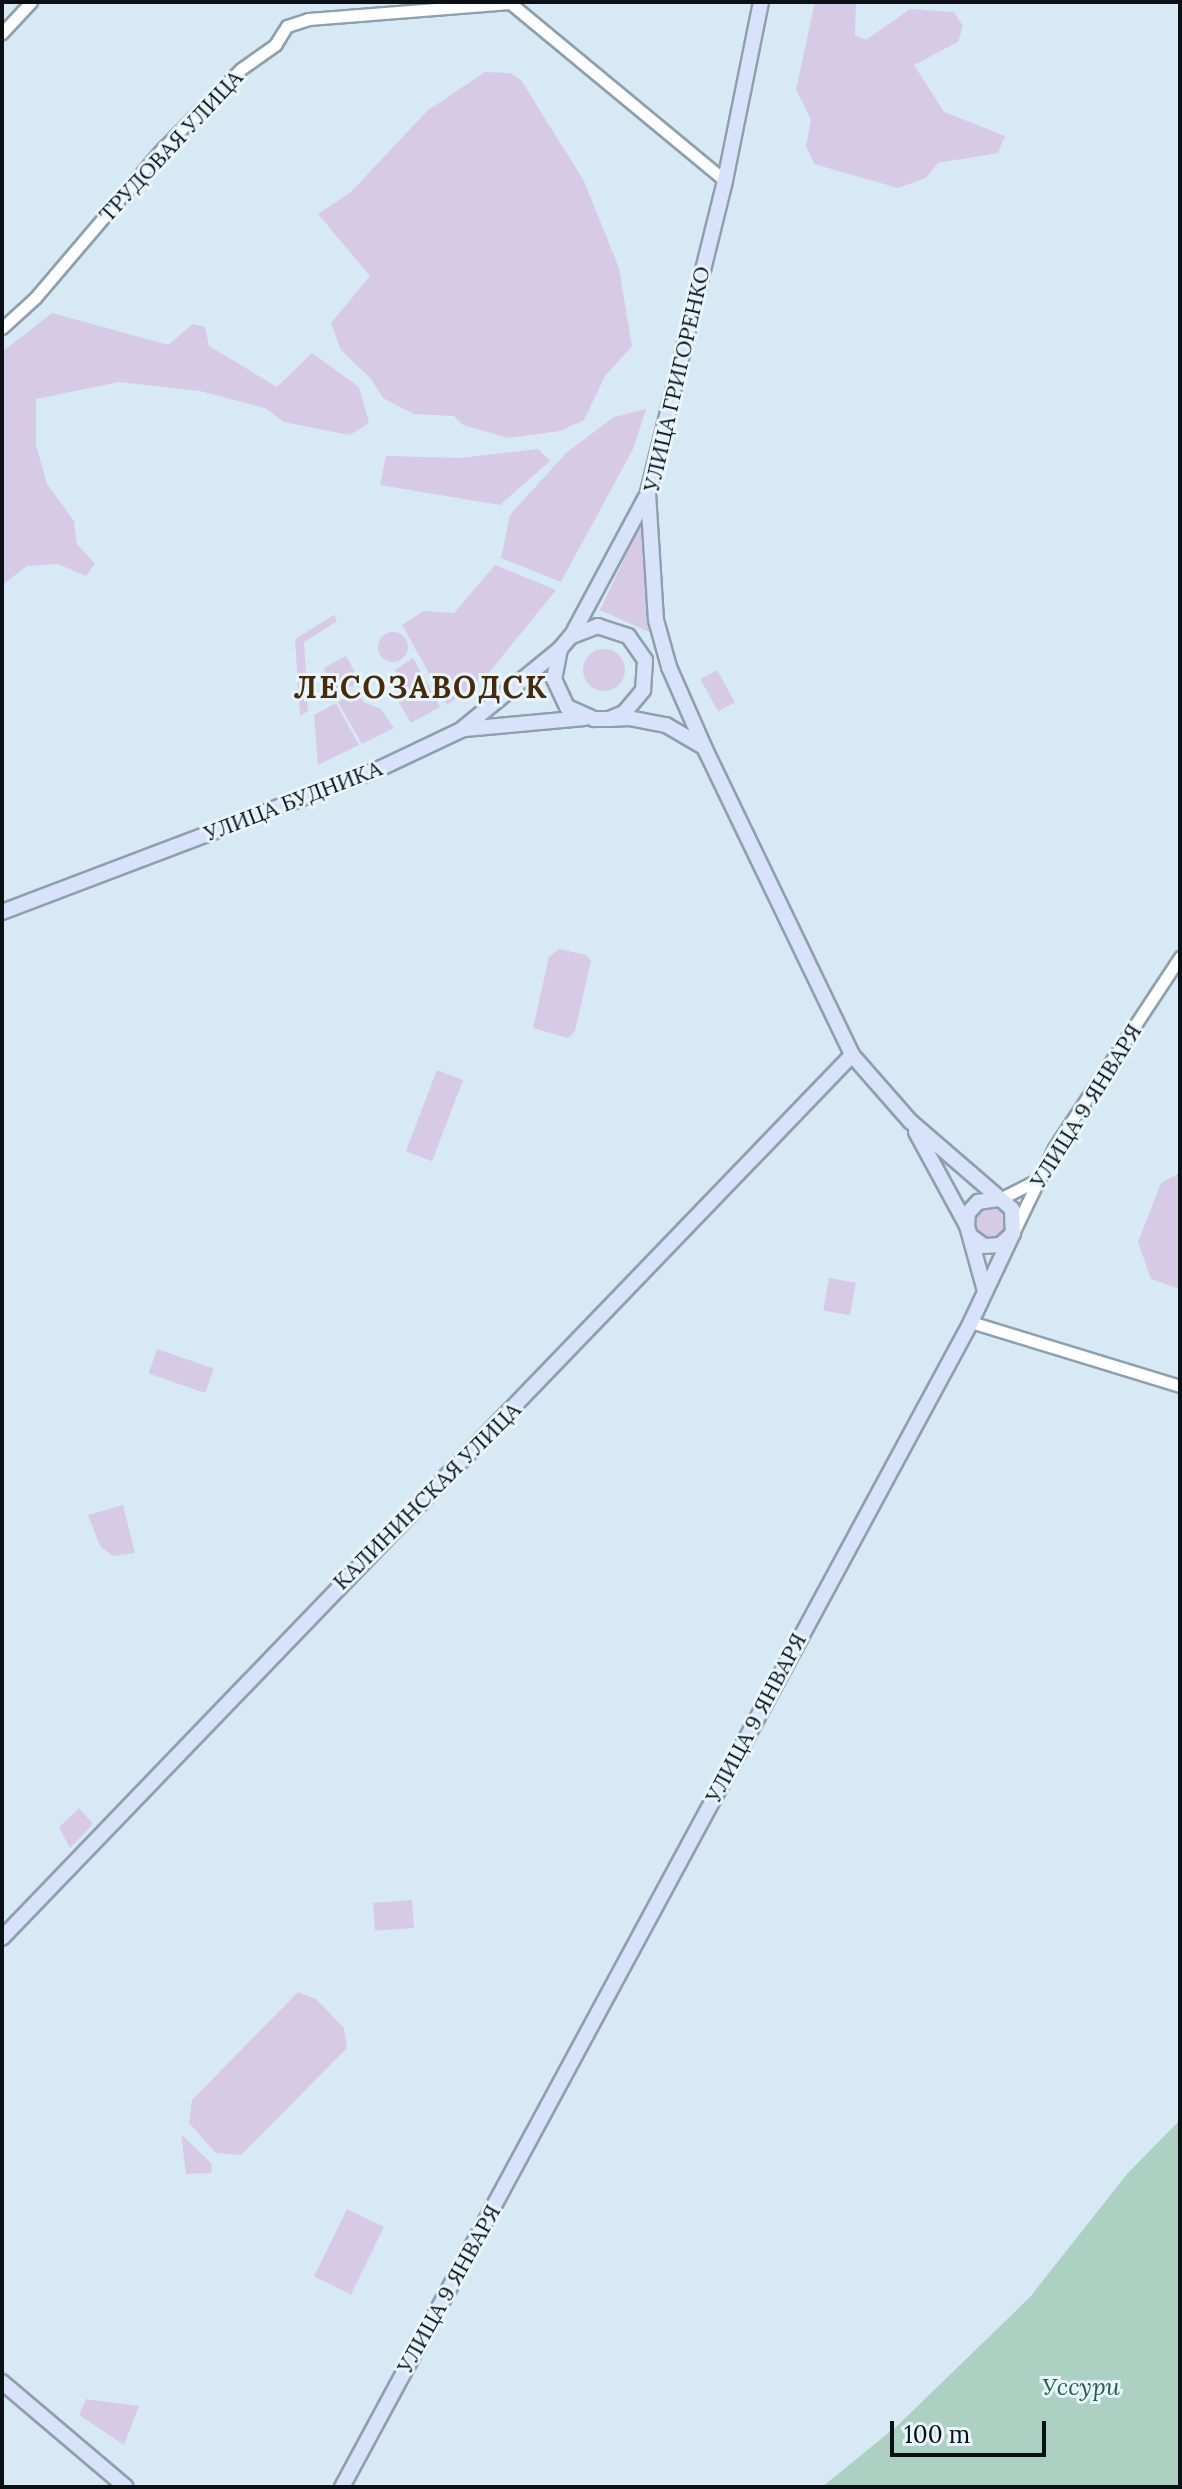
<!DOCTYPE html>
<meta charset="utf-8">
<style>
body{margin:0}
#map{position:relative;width:1182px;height:2489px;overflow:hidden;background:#d6e9f5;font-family:Lora,serif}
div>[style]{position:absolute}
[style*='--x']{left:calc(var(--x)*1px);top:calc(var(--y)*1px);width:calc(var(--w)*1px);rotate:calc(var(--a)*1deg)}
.green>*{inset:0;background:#d7cae7;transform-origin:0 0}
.round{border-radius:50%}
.water>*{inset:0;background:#acd1c2}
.roads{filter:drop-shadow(2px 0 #8ea0ac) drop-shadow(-2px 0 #8ea0ac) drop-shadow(0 2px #8ea0ac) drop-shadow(0 -2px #8ea0ac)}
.minor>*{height:11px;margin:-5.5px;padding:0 5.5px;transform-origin:5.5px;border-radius:5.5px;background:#fff}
.major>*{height:14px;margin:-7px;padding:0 7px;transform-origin:7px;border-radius:7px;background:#d9e2fb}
span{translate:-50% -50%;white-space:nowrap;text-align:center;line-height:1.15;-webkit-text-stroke:6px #e9f5fc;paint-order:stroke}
.street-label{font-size:22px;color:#0a1014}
.water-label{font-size:24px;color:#20614c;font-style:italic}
.district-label{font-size:30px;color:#462b0b;font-weight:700;letter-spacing:2px}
.frame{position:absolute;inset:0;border:4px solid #0a1014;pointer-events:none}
.scale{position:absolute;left:890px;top:2421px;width:156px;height:36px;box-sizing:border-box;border:4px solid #0a1014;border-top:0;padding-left:10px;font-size:24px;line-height:28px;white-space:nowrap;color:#0a1014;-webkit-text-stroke:6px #e9f5fc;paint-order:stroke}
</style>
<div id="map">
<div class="green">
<i style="clip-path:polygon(815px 2px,856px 2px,855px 35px,866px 40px,910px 9px,954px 12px,963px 26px,958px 42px,914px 65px,944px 112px,1005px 136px,998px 153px,938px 163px,926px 178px,898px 188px,814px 164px,806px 146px,811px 120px,796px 89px)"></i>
<i style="clip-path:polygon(485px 72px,510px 73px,521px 80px,584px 181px,619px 268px,632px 346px,605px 376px,584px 420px,560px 431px,508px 438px,463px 425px,454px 416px,414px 414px,383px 398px,371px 379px,341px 350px,331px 323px,370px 276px,318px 214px,351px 192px,427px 111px)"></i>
<i style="clip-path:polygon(52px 313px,168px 345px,193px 324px,205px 327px,209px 346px,277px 387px,312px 353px,359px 387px,369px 423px,350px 435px,284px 422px,265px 408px,200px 391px,119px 382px,36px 399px,36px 445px,47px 484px,74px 521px,77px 544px,95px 564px,86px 576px,58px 564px,27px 566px,2px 585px,2px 352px)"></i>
<i style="clip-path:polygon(646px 409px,633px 449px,561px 582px,501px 558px,510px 515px,566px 453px,614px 417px)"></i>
<i style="clip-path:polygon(538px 449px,550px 461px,500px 505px,380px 485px,386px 456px,461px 458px)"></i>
<i style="clip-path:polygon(644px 517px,649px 632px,600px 610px)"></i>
<i style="clip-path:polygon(495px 565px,556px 590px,487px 675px,447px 705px,402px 625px,424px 611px,454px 613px)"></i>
<i style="clip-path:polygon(334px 615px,337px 621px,304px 642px,308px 711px,300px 716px,295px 639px)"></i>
<i class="round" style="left:378px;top:632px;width:30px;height:30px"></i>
<i class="round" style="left:583px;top:649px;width:42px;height:42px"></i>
<i style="left:346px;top:656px;width:29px;height:26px;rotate:61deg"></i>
<i style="clip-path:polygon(413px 658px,440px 707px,411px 723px,397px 699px,401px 682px,395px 670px)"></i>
<i style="left:717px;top:670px;width:37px;height:19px;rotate:61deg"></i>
<i style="clip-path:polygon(358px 690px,363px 702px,381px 709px,394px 728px,362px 744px,338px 702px)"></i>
<i style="clip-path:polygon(336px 703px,359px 745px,318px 765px,314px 715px)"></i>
<i style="clip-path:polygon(559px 949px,586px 955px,591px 961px,575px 1031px,568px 1038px,533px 1028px,549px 957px)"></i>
<i style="left:437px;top:1070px;width:28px;height:87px;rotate:21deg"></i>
<i style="clip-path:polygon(1180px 1173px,1180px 1289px,1151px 1279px,1138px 1242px,1161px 1183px)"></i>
<i class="round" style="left:974px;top:1208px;width:32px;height:32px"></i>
<i style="left:829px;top:1278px;width:27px;height:33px;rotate:10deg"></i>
<i style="left:157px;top:1349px;width:60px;height:26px;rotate:19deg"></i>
<i style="clip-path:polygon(123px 1505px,135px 1553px,113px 1556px,100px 1546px,88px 1515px)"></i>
<i style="clip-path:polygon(79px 1808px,93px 1824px,70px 1848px,59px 1827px)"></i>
<i style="left:412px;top:1900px;width:28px;height:39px;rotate:86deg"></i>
<i style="clip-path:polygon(298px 1992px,316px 1999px,344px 2028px,347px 2048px,241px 2155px,216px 2153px,189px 2123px,192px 2100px)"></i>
<i style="clip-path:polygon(181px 2134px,211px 2163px,212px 2173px,186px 2174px)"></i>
<i style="left:347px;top:2209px;width:41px;height:75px;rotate:26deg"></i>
<i style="clip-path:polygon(86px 2399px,139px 2406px,124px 2445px,79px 2415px)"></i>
</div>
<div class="water">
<i style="clip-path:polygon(1180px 2120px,1180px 2487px,822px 2487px,897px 2426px,1030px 2297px,1127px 2174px)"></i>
</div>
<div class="roads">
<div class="minor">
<i style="--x:509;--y:2;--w:281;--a:39.6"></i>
<i style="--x:2;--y:33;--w:42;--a:-46.9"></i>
<i style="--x:2;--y:328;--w:45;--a:-42.3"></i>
<i style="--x:35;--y:298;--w:196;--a:-49.6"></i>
<i style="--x:162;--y:149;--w:112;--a:-45.4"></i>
<i style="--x:241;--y:69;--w:42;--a:-35.2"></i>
<i style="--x:275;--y:45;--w:22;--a:-58"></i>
<i style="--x:287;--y:26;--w:22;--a:-18"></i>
<i style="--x:308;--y:19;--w:203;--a:-4.5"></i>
<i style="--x:1000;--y:1199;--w:38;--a:-27"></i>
<i style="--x:1013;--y:1233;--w:94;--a:-64.2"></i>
<i style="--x:1054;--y:1148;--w:229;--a:-56.6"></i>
<i style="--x:971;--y:1322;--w:219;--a:17"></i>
</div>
<div class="major">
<i style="--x:761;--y:2;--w:183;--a:101.4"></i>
<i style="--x:725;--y:181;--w:321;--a:103.9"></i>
<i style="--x:648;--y:493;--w:127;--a:86.4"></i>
<i style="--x:656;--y:620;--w:49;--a:74.5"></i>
<i style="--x:669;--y:667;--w:90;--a:66.3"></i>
<i style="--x:705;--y:749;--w:339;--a:64.3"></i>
<i style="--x:852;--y:1055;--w:88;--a:48.7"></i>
<i style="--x:910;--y:1121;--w:135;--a:40.8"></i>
<i style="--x:1012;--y:1209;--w:24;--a:88"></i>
<i style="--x:1013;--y:1233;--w:18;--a:137"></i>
<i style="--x:1000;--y:1245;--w:16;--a:176"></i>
<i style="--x:984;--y:1246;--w:17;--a:-144"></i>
<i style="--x:573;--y:633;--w:154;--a:-61.8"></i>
<i style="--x:609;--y:719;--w:16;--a:-22"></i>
<i style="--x:624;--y:713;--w:30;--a:-50"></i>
<i style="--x:643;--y:690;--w:30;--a:-86"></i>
<i style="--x:645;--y:660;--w:29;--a:-125"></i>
<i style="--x:628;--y:636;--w:32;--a:-162"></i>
<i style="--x:598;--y:626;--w:30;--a:159"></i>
<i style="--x:570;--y:637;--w:16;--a:130"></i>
<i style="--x:560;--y:649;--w:31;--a:101"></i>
<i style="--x:554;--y:679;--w:31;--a:65"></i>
<i style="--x:567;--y:707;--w:30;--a:24"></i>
<i style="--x:594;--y:719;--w:15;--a:0"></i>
<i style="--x:609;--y:719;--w:20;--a:-3"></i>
<i style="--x:629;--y:718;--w:38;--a:11"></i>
<i style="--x:666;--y:725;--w:42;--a:30.3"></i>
<i style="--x:465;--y:729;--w:120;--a:-5.3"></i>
<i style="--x:2;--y:912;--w:405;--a:-20.8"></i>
<i style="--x:381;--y:768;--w:89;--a:-25.4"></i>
<i style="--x:461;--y:730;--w:128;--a:-39.3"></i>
<i style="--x:916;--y:1132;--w:107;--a:61.5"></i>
<i style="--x:967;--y:1226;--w:67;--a:74.5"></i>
<i style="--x:967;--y:1226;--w:13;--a:-86"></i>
<i style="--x:968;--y:1213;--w:15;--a:-48"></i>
<i style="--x:978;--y:1202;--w:22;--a:-8"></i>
<i style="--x:2;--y:1938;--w:1226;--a:-46.09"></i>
<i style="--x:2;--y:2382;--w:162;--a:40.3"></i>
<i style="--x:342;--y:2487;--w:1324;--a:-61.63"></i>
<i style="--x:971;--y:1322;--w:98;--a:-64.7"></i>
</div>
</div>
<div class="street-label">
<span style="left:171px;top:146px;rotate:-47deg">ТРУДОВАЯ УЛИЦА</span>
<span style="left:677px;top:379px;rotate:-77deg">УЛИЦА ГРИГОРЕНКО</span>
<span style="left:293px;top:801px;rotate:-21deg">УЛИЦА БУДНИКА</span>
<span style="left:1086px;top:1106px;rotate:-58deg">УЛИЦА 9 ЯНВАРЯ</span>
<span style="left:427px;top:1496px;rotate:-45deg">КАЛИНИНСКАЯ УЛИЦА</span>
<span style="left:756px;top:1718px;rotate:-62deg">УЛИЦА 9 ЯНВАРЯ</span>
<span style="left:449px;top:2289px;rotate:-61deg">УЛИЦА 9 ЯНВАРЯ</span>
</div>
<div class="water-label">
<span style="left:1081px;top:2387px">Уссури</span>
</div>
<div class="district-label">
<span style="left:421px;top:687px">ЛЕСОЗАВОДСК</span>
</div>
<div class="frame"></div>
<div class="scale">100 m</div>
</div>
